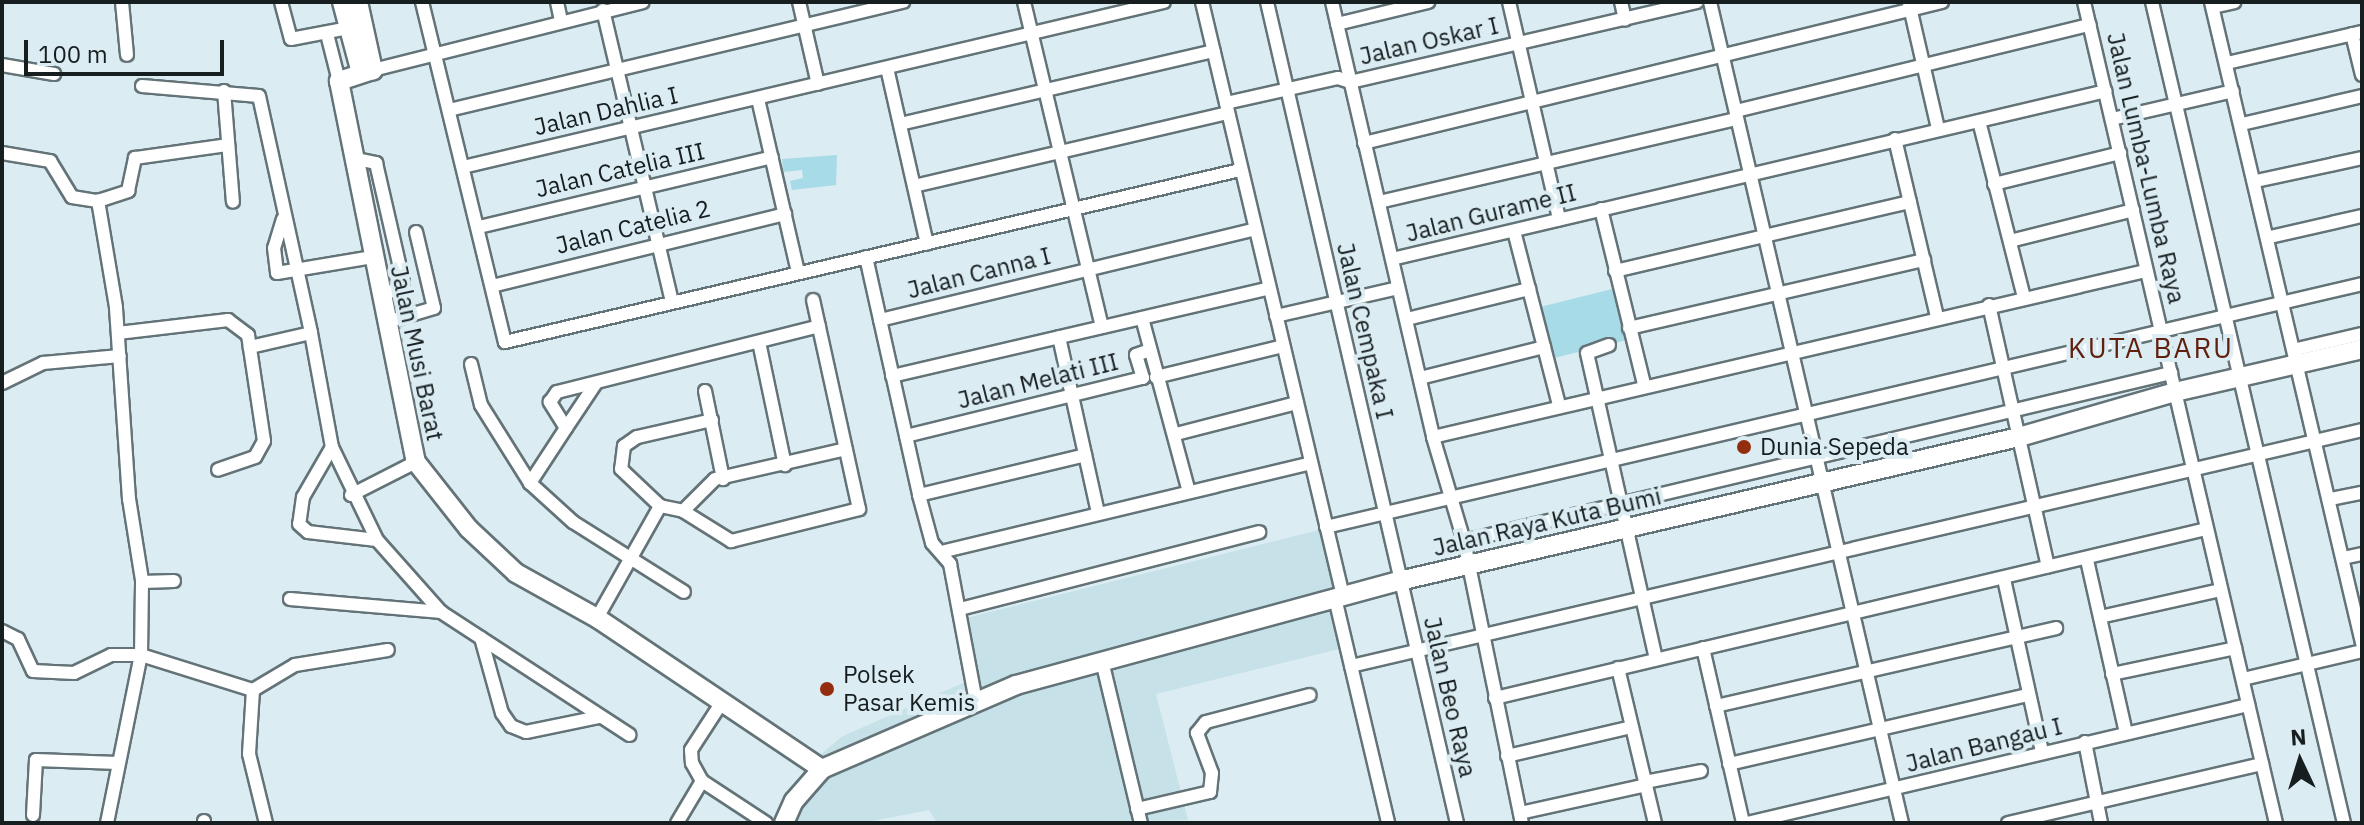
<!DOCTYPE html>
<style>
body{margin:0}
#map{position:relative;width:2364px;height:825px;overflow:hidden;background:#dbedf2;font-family:"IBM Plex Sans",sans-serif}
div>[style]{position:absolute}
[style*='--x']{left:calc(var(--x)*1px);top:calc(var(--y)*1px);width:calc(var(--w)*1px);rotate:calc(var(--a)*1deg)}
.built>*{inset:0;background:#c6e1e8}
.green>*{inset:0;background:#a8dbe8;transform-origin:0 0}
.roads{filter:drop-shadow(2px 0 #637377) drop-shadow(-2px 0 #637377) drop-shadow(0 2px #637377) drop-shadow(0 -2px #637377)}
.street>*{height:12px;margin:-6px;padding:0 6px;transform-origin:6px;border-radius:6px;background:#fff}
.secondary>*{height:18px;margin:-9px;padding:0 9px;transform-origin:9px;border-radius:9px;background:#fff}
.dots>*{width:22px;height:22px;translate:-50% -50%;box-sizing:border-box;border:4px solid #dbedf2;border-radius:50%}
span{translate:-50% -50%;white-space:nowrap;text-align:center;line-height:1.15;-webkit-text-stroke:8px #dbedf2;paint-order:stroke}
.street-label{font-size:24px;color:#171e20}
.poi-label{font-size:24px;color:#171e20}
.left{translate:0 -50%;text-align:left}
.quarter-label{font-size:28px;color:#611f0e;letter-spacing:2px}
.frame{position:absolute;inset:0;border:4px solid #171e20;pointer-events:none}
.north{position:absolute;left:2260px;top:721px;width:80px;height:80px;-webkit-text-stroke:6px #dbedf2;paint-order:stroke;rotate:356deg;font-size:22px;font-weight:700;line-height:32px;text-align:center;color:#171e20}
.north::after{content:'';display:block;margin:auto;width:28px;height:36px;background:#171e20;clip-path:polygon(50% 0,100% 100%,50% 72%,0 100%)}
.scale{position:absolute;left:24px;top:40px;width:200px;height:36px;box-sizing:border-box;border:4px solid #171e20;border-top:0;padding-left:10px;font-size:24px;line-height:28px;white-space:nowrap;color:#171e20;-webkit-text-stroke:6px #dbedf2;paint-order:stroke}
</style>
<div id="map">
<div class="built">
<i style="clip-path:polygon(1319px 530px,1347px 647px,1156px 694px,1188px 820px,937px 823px,929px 810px,863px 823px,787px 823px,803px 770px,841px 737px,972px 679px,962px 619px)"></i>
</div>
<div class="green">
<i style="clip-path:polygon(837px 155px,836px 185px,792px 190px,790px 181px,803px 178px,802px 170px,783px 172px,782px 159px)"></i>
<i style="left:1612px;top:289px;width:53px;height:72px;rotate:76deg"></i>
</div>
<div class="roads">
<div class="street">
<i style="--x:122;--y:2;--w:53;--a:84.6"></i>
<i style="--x:281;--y:2;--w:38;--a:75"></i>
<i style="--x:291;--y:39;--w:58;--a:-10.9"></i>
<i style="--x:422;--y:2;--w:350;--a:76.3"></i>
<i style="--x:505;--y:342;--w:755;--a:-13.17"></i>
<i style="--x:557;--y:2;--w:19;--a:78"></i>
<i style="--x:799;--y:2;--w:84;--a:77"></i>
<i style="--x:1024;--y:2;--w:334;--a:76.5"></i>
<i style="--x:1202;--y:2;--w:611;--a:76.65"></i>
<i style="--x:1267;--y:2;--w:843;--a:76.97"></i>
<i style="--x:1332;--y:2;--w:447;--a:76.9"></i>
<i style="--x:1433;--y:437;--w:109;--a:73.4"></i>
<i style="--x:1464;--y:541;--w:288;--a:78.4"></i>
<i style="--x:1509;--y:2;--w:223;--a:77"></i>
<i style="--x:1621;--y:2;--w:18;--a:77"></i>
<i style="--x:1710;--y:2;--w:843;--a:76.84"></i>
<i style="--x:2084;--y:2;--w:843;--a:76.84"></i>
<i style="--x:2152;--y:2;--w:843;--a:76.84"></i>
<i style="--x:2211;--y:2;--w:659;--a:76.74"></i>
<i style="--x:1909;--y:3;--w:129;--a:77"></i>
<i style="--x:2213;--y:7;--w:22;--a:-13"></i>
<i style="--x:603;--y:10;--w:299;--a:76.7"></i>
<i style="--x:1337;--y:24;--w:94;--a:-13.6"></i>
<i style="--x:327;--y:34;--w:49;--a:75.7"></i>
<i style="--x:2352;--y:34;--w:42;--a:76.3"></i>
<i style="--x:2227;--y:63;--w:139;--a:-12.9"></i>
<i style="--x:2;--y:65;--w:53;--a:9.8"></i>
<i style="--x:887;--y:68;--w:180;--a:77.2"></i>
<i style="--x:373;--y:70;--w:278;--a:-14.1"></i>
<i style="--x:1350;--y:82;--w:356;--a:-13"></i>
<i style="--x:142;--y:86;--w:117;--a:4.9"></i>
<i style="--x:259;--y:96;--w:243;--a:77.6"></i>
<i style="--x:311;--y:333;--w:63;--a:167.1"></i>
<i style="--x:224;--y:91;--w:111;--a:85.4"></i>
<i style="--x:758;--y:99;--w:178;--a:77"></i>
<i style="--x:1226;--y:103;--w:115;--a:-12.6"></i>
<i style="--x:1338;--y:78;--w:13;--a:18"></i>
<i style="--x:449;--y:110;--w:467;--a:-13.4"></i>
<i style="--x:1736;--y:111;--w:364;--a:-13.7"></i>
<i style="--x:2112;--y:119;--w:124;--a:-13"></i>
<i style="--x:1979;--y:121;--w:183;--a:75.7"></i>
<i style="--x:900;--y:124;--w:322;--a:-13.1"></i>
<i style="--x:2242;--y:124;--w:123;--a:-13.1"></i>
<i style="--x:1895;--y:139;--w:183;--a:76.7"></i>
<i style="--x:1364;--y:143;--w:595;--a:-13.71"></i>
<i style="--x:2;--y:153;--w:49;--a:9.5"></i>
<i style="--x:50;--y:161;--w:42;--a:58.6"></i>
<i style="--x:72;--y:197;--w:26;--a:9"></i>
<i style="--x:352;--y:158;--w:25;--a:12"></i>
<i style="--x:376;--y:163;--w:121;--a:77.1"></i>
<i style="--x:403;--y:281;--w:6;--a:99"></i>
<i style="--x:402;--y:287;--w:24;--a:158"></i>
<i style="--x:463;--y:167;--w:720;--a:-13.25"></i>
<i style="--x:2256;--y:181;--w:108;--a:-12.2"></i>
<i style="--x:1994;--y:184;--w:130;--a:-13.8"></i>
<i style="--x:914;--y:186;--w:322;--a:-13.1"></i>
<i style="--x:1379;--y:202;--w:367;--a:-13.1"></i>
<i style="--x:1601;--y:209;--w:180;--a:76.2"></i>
<i style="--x:283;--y:219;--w:30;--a:107"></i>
<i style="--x:274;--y:248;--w:25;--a:83"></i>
<i style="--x:277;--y:273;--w:97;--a:-9.5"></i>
<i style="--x:479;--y:227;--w:301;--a:-13.4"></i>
<i style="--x:1514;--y:231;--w:180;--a:75.5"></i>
<i style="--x:2270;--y:237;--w:94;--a:-12.9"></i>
<i style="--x:2010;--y:241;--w:127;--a:-14.1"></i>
<i style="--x:866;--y:257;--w:244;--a:77.4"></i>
<i style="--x:919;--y:495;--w:50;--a:74.8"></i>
<i style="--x:932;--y:543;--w:28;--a:49"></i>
<i style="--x:950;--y:564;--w:139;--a:79.3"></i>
<i style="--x:1392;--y:259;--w:733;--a:-13.24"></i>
<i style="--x:1615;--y:271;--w:303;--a:-13.2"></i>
<i style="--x:492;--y:286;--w:302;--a:-13.8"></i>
<i style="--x:1989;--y:305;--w:268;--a:77.3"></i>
<i style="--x:1276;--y:316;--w:125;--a:-12.9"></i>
<i style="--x:1142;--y:318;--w:180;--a:74.9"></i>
<i style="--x:1407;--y:319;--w:126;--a:-13.8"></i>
<i style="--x:880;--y:320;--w:386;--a:-13.6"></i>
<i style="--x:387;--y:322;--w:49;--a:-16.6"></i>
<i style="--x:434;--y:308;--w:78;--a:-103.3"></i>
<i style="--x:1629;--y:328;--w:303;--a:-13"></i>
<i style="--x:118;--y:333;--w:111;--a:-6.7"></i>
<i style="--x:228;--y:320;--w:25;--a:37"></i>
<i style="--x:248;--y:335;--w:107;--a:81.4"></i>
<i style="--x:264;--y:441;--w:18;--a:119"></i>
<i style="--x:255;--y:457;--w:39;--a:161"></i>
<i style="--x:311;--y:333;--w:116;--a:79.6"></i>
<i style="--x:332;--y:447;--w:103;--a:64.2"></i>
<i style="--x:377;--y:540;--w:96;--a:48.4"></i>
<i style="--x:441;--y:612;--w:225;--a:33.1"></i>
<i style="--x:1059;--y:337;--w:180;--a:77.5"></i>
<i style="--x:759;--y:342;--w:126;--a:78.1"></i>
<i style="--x:1609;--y:345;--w:23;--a:160"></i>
<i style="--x:1587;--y:353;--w:314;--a:77.3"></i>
<i style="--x:2297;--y:349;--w:67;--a:-13"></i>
<i style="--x:471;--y:364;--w:42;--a:76.3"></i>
<i style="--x:481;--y:405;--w:92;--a:57.9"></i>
<i style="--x:892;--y:376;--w:387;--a:-13.1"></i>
<i style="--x:1156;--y:377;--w:131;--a:-13.7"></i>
<i style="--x:1420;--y:378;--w:128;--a:-14"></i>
<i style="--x:2;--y:383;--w:46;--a:-26"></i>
<i style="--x:43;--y:363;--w:77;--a:-5.2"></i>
<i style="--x:596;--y:383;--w:54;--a:123.7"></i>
<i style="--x:566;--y:428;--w:31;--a:-122"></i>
<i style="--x:550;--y:402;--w:12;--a:-55"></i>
<i style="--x:557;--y:392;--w:270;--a:-14.1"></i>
<i style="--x:705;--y:391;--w:90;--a:78.4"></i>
<i style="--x:712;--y:420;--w:77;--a:167.2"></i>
<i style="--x:637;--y:437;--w:16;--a:145"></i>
<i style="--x:624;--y:446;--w:23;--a:97"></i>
<i style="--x:621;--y:469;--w:54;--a:43.5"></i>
<i style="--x:660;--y:506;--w:24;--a:12"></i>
<i style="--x:683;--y:511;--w:45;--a:-45"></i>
<i style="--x:715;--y:479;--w:134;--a:-12.9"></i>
<i style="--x:566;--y:428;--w:66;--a:123.2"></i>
<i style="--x:530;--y:483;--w:58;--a:42.2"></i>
<i style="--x:573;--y:522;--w:131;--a:32.2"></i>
<i style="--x:1176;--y:434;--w:125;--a:-14.4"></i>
<i style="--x:906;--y:436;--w:244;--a:-13.8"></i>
<i style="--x:1143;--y:378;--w:24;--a:-107"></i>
<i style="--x:1136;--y:355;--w:15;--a:-20"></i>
<i style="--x:1433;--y:437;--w:731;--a:-13.12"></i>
<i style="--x:332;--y:447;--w:58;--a:120.1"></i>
<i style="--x:303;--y:497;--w:27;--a:98"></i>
<i style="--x:299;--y:524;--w:12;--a:42"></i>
<i style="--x:308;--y:532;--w:69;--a:6.6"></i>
<i style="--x:351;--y:495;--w:73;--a:-26.9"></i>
<i style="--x:919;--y:495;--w:171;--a:-13.5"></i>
<i style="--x:2330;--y:499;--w:33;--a:-11"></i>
<i style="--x:683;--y:511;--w:57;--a:32"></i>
<i style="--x:731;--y:541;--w:132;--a:-14"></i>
<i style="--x:859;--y:509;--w:214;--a:-102.4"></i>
<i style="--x:1326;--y:527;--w:1064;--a:-13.2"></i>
<i style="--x:1464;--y:541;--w:727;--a:-13.37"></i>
<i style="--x:945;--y:551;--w:376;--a:-13.5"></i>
<i style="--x:2343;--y:558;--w:19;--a:-12"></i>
<i style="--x:2087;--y:560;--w:177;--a:77.3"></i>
<i style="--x:2004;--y:579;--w:177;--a:77.6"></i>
<i style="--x:142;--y:582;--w:32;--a:-2"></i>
<i style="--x:1335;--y:598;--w:231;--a:76.7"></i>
<i style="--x:290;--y:599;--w:152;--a:4.9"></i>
<i style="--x:960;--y:609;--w:309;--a:-14.4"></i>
<i style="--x:2100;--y:617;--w:124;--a:-12.6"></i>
<i style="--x:597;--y:618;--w:129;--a:-60.6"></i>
<i style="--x:2;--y:631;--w:18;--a:27"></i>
<i style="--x:18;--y:639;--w:35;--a:65"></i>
<i style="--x:33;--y:671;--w:41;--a:2.8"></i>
<i style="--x:74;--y:673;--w:41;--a:-25.9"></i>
<i style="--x:111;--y:655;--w:30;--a:0"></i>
<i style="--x:141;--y:655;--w:117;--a:17.4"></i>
<i style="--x:481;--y:638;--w:78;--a:74.4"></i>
<i style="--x:502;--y:713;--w:16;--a:55"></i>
<i style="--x:511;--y:726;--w:16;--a:22"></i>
<i style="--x:526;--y:732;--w:75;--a:-11.6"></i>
<i style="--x:1703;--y:648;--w:180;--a:77.1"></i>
<i style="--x:1102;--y:661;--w:167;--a:76.5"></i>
<i style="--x:1351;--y:666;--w:1038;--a:-13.14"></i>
<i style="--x:1618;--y:668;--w:159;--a:76.6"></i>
<i style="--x:2112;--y:674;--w:126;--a:-11.9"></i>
<i style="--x:2243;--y:679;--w:122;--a:-13.2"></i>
<i style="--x:253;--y:690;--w:49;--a:-30.8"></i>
<i style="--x:295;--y:665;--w:94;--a:-9.2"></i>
<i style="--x:253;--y:690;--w:64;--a:93.6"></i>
<i style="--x:249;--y:754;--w:71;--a:76.2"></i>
<i style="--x:1495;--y:698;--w:731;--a:-13.37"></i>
<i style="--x:722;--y:702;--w:57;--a:122.9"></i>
<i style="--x:691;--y:750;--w:13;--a:86"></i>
<i style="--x:692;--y:763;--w:21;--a:61"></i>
<i style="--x:702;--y:781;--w:77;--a:33.3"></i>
<i style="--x:1716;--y:706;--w:349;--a:-12.9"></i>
<i style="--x:2085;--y:742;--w:83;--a:78.8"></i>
<i style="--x:1507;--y:756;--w:128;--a:-13.1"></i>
<i style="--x:1729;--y:764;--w:308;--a:-13"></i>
<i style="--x:1645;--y:782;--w:57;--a:-11.1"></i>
<i style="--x:1137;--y:809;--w:75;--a:-13.1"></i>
<i style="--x:1210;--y:792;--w:19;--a:-84"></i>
<i style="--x:1212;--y:773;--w:43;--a:-110.6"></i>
<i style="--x:1197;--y:733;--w:14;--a:-51"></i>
<i style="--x:1206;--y:722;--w:107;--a:-14.6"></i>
<i style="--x:1520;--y:813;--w:129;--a:-12.5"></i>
<i style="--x:33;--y:815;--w:55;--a:-86.9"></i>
<i style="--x:36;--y:760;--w:82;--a:2.1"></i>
<i style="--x:107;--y:823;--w:171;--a:-78.6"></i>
<i style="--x:141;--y:655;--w:75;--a:-89.2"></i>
<i style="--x:142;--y:580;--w:82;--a:-99.1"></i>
<i style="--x:129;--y:499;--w:192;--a:-93.9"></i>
<i style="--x:116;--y:307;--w:108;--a:-99.6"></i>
<i style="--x:98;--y:201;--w:32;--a:-18"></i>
<i style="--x:128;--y:191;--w:34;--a:-78"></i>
<i style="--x:135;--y:158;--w:94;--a:-8"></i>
<i style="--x:204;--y:823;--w:2;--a:-90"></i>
<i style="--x:677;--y:823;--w:49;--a:-59.2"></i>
<i style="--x:1747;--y:823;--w:515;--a:-13.25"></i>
<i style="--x:2008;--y:823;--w:261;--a:-13.1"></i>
</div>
<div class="secondary">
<i style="--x:342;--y:2;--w:73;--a:75"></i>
<i style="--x:358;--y:2;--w:70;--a:77.6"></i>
<i style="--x:373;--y:70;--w:36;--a:162"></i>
<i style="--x:339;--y:81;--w:389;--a:78.6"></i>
<i style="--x:416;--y:462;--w:85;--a:51.7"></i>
<i style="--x:469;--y:529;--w:64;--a:43.1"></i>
<i style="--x:516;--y:573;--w:93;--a:29.1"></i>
<i style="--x:597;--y:618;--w:271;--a:33.9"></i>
<i style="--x:784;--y:823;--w:24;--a:-66"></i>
<i style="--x:794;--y:801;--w:43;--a:-48.8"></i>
<i style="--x:822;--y:769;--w:211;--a:-23.4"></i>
<i style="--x:1016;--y:685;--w:397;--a:-15.2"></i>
<i style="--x:1399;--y:581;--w:637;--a:-13.08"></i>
<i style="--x:2019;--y:437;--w:162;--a:-16.1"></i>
<i style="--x:2175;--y:392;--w:192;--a:-12.9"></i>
</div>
</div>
<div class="dots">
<i style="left:1744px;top:447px;background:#942d0f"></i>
<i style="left:827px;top:689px;background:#942d0f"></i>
</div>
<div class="street-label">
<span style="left:1429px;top:41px;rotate:-13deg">Jalan Oskar I</span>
<span style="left:606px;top:111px;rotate:-13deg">Jalan Dahlia I</span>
<span style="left:2146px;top:168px;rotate:77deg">Jalan Lumba-Lumba Raya</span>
<span style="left:620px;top:170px;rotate:-13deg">Jalan Catelia III</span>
<span style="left:1491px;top:213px;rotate:-14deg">Jalan Gurame II</span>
<span style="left:633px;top:227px;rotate:-14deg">Jalan Catelia 2</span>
<span style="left:979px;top:273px;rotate:-14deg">Jalan Canna I</span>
<span style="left:1365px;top:331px;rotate:77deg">Jalan Cempaka I</span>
<span style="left:417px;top:353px;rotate:78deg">Jalan Musi Barat</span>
<span style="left:1038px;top:381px;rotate:-14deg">Jalan Melati III</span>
<span style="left:1547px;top:522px;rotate:-13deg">Jalan Raya Kuta Bumi</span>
<span style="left:1450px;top:697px;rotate:77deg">Jalan Beo Raya</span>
<span style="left:1984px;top:745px;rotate:-14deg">Jalan Bangau I</span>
</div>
<div class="poi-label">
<span class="left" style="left:1760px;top:447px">Dunia Sepeda</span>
<span class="left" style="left:843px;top:689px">Polsek<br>Pasar Kemis</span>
</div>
<div class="quarter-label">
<span style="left:2151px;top:348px">KUTA BARU</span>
</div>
<div class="frame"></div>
<div class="north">N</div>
<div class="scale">100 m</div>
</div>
